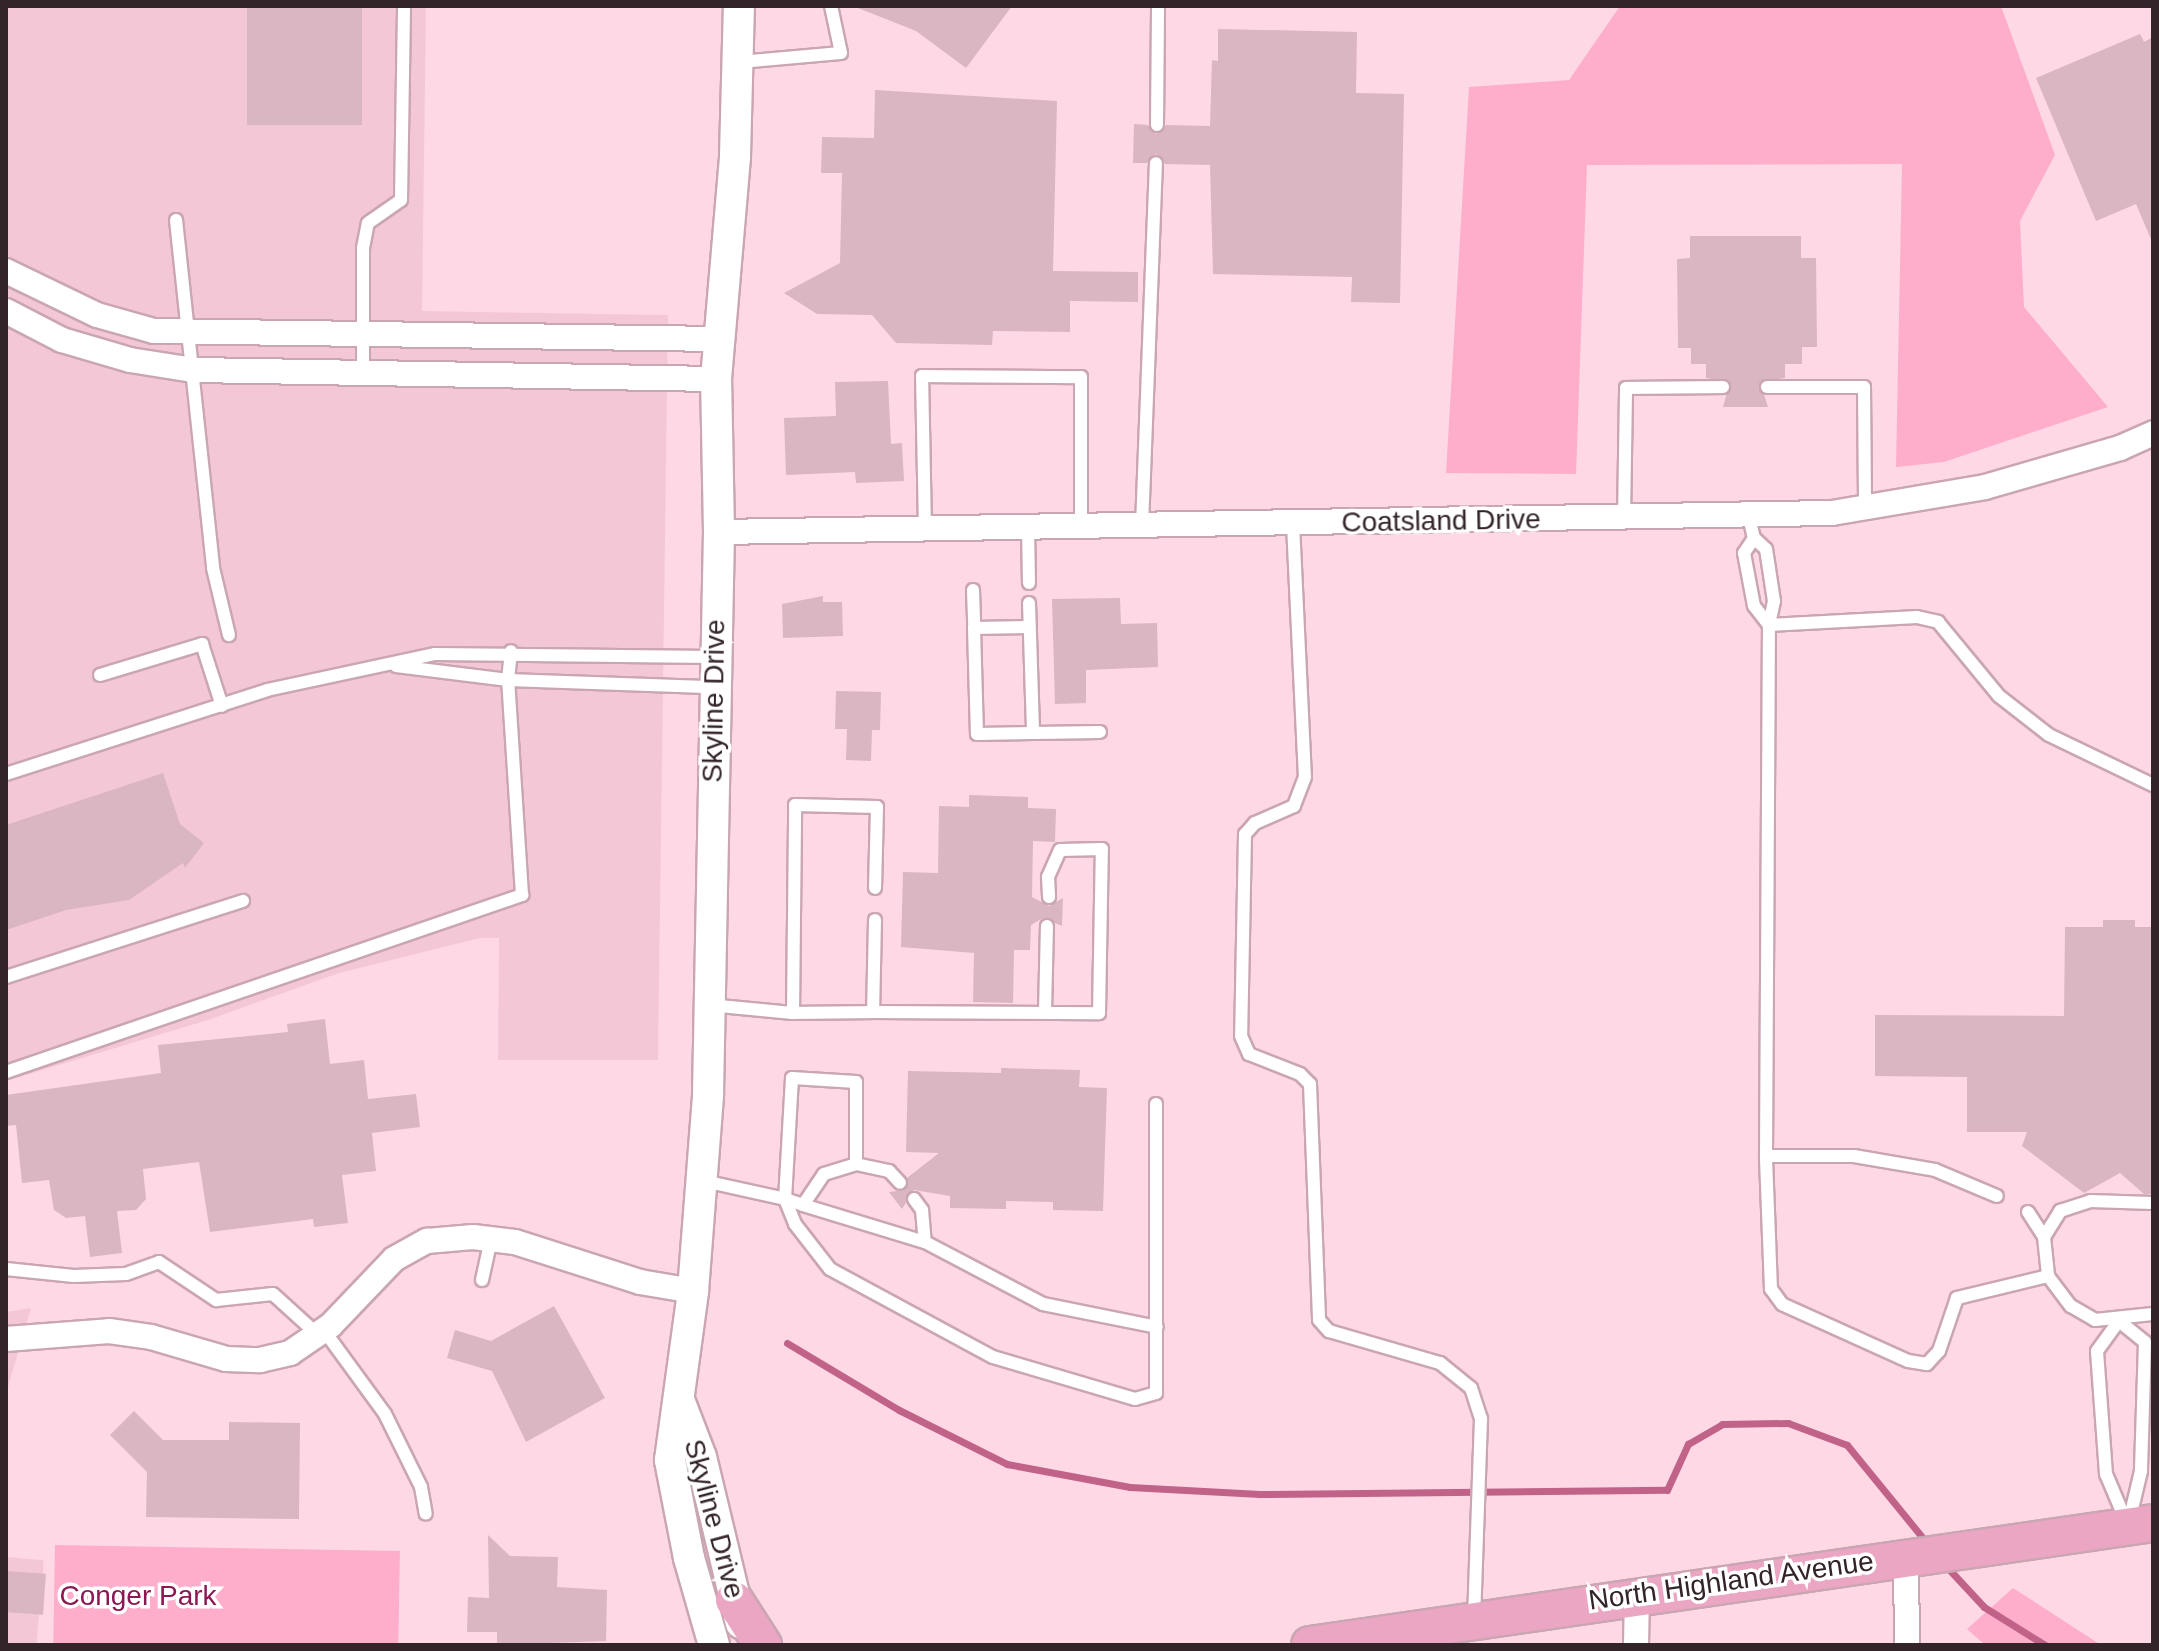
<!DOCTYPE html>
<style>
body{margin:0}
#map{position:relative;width:2159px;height:1651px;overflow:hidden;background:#ffd8e5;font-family:Helvetica,sans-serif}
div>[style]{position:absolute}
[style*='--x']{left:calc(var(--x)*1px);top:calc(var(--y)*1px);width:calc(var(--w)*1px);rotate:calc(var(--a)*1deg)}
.built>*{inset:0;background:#f4c7d7;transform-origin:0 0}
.green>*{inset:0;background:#feaecb;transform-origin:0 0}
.stream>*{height:7px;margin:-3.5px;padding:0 3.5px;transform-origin:3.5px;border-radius:3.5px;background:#c16389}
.building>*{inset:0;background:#dab5c2;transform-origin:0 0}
.roads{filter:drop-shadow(2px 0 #caa6b2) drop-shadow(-2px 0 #caa6b2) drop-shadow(0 2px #caa6b2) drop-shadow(0 -2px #caa6b2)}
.service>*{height:12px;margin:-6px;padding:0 6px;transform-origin:6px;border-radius:6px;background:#fff}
.minor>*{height:24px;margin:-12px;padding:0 12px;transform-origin:12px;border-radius:12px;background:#fff}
.tertiary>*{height:30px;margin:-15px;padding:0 15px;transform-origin:15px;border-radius:15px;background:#fff}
.primary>*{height:36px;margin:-18px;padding:0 18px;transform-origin:18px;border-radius:18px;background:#eaa6c2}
span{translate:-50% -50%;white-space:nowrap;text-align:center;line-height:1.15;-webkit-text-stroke:7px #fff;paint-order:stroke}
.street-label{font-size:28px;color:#322429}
.park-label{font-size:28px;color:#8b1851}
.frame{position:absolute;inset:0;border:8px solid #322429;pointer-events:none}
</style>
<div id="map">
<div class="built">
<i style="clip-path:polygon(6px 6px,426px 6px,422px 311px,668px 315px,658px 1060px,498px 1060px,499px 938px,480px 938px,339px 973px,208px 1020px,6px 1081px)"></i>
<i style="clip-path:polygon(31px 1308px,6px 1394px,6px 1312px)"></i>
<i style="left:6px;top:1557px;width:38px;height:88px;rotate:5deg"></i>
</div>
<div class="green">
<i style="clip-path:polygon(1620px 6px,2001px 6px,2055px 155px,2020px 221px,2024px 307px,2108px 407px,1944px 462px,1896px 467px,1902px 164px,1587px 165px,1576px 474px,1446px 473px,1469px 87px,1569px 80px)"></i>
<i style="left:55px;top:1545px;width:345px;height:100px;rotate:1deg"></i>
<i style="clip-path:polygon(2013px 1588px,2101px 1645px,1985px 1645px,1967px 1629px)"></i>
</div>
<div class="stream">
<i style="--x:787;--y:1343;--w:131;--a:30.9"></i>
<i style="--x:899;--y:1410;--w:121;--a:26.6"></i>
<i style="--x:1007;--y:1464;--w:125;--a:10.6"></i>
<i style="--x:1130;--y:1487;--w:130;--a:3.1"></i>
<i style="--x:1260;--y:1494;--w:407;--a:-0.6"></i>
<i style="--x:1667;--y:1490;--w:51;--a:-65.5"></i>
<i style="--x:1688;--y:1444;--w:39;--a:-30"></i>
<i style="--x:1722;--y:1424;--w:66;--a:-0.9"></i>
<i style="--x:1788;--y:1423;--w:63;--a:20.4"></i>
<i style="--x:1847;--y:1445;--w:127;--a:50.8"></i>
<i style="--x:1945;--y:1565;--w:57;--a:47.1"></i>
<i style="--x:1984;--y:1607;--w:72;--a:31.9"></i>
</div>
<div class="building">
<i style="left:247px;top:6px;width:115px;height:119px"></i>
<i style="clip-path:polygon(853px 6px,1012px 6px,966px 68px,916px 31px)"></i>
<i style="clip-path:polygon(1218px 29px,1357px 32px,1356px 93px,1404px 94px,1400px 303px,1351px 302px,1352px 277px,1213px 274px,1210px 165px,1165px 164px,1156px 154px,1147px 163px,1133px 163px,1134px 124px,1148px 125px,1156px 134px,1166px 125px,1210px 126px,1212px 60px,1218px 61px)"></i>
<i style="clip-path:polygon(2140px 34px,2144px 42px,2153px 37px,2153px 244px,2136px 204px,2096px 221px,2036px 78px)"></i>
<i style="clip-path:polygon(875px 90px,1057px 101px,1053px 271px,1138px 272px,1138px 302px,1070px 301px,1070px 332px,993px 331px,992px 345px,896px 343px,872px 315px,817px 314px,784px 293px,840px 263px,842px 173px,821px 173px,822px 137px,874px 138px)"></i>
<i style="clip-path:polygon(1690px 236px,1801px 236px,1801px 258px,1816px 258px,1817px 347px,1802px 347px,1802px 364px,1785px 364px,1785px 378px,1760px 382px,1768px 407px,1723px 407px,1730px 382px,1706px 378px,1706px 364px,1691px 364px,1691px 348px,1678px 348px,1677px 259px,1690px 258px)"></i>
<i style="clip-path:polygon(888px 381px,891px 444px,902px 443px,904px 481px,856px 483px,855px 472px,786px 475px,784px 418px,836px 416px,835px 382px)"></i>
<i style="clip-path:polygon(823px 596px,823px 602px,842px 602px,843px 636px,783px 638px,782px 604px)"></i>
<i style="clip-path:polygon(1120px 598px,1121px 624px,1157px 623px,1158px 667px,1086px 670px,1086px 703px,1055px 704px,1052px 599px)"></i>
<i style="clip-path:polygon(836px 691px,881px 692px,880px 730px,872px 730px,871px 761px,846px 760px,847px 729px,835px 729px)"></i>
<i style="clip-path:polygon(163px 773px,180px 824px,204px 843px,185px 868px,183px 863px,129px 900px,66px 910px,6px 930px,6px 825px)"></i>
<i style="clip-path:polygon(969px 795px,1028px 797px,1028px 808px,1056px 809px,1055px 842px,1033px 841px,1032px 897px,1049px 906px,1063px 898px,1062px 926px,1043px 918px,1031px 925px,1030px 950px,1014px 950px,1013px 1003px,973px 1002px,974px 953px,901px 947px,903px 872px,938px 873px,939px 806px,969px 807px)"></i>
<i style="clip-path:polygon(2103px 920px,2135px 920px,2135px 927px,2153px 927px,2153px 1194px,2144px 1194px,2120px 1173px,2084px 1193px,2022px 1146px,2027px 1132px,1967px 1132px,1967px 1077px,1875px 1076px,1875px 1015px,2064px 1016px,2065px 927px,2103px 927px)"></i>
<i style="clip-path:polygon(325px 1019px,330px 1064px,364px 1060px,368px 1099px,416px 1094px,420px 1127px,372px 1133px,376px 1171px,342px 1175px,348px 1223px,314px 1227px,313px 1219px,210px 1232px,199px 1162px,143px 1169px,146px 1199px,136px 1210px,117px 1211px,122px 1253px,90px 1257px,85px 1216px,66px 1218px,54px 1210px,49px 1180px,22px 1183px,16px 1125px,6px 1126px,6px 1095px,161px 1073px,158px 1045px,288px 1032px,287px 1024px)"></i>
<i style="clip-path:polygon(1001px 1068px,1080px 1070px,1079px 1087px,1107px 1088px,1103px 1211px,1053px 1210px,1053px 1202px,1006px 1201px,1006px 1209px,950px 1208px,950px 1196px,914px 1190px,902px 1209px,889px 1192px,905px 1190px,907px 1178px,939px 1153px,906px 1152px,908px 1071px,1001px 1073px)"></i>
<i style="clip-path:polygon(554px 1306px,605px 1398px,526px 1442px,492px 1371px,447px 1358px,455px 1330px,491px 1341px)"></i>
<i style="clip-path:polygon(134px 1411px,163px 1440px,229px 1440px,229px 1422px,300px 1423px,299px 1519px,146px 1517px,147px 1472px,110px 1435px)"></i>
<i style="clip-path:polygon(488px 1535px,510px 1556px,558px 1557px,557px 1587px,607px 1590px,606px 1641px,497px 1645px,497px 1632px,467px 1632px,468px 1597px,489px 1598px)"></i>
<i style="left:6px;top:1571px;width:40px;height:41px;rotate:4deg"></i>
</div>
<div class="roads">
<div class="service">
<i style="--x:740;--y:62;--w:101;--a:-5.1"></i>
<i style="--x:841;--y:53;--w:48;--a:-102"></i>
<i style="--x:1157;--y:125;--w:119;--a:-89.5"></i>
<i style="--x:176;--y:220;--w:350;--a:83.9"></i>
<i style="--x:213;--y:568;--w:69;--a:76.6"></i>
<i style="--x:363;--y:372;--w:124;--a:-90"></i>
<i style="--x:363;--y:248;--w:25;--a:-79"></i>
<i style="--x:368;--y:223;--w:40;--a:-34.9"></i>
<i style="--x:401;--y:200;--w:194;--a:-89.1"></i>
<i style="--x:1767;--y:387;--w:97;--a:0"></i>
<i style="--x:1864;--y:387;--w:122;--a:89.5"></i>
<i style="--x:1749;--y:517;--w:22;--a:77"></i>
<i style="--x:1754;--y:538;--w:16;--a:43"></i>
<i style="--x:1766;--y:549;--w:53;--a:81.3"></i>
<i style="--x:1774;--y:601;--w:25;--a:102"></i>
<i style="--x:1769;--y:625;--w:24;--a:-128"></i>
<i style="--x:1754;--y:606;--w:54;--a:-100.7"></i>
<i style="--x:1744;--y:553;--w:18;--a:-56"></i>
<i style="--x:1624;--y:519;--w:131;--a:-89.1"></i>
<i style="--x:1626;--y:388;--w:97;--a:-0.6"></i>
<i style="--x:1293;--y:524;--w:253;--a:87.3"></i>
<i style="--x:1305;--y:777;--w:31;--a:111"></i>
<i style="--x:1294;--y:806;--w:43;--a:156.4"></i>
<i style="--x:1255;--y:823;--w:15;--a:132"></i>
<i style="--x:1245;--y:834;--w:202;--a:91.1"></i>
<i style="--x:1241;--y:1036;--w:20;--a:66"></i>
<i style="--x:1249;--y:1054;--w:55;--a:21.4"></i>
<i style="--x:1300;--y:1074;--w:14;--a:45"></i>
<i style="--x:1310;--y:1084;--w:236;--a:87.8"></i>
<i style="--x:1319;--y:1320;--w:15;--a:48"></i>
<i style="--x:1329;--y:1331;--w:116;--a:16.1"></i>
<i style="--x:1440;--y:1363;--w:40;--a:39"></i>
<i style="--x:1471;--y:1388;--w:33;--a:72"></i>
<i style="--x:1481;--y:1419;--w:200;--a:92"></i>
<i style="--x:1142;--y:526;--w:363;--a:-87.8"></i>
<i style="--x:1028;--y:527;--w:56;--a:89"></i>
<i style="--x:925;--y:529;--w:153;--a:-91.1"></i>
<i style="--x:922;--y:376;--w:159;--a:0.4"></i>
<i style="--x:1081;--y:377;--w:150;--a:90"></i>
<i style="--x:973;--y:590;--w:38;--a:88"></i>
<i style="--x:1029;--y:603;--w:130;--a:88.2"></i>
<i style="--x:1033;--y:733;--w:67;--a:-0.9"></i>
<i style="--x:1029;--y:627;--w:55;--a:179"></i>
<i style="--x:974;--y:628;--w:106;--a:88.4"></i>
<i style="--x:977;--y:734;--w:56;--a:-1"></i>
<i style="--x:396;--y:666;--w:113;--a:7.1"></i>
<i style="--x:508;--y:680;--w:205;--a:2"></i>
<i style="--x:100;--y:675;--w:107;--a:-16.9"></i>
<i style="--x:202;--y:644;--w:65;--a:72.1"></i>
<i style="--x:6;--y:774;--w:274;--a:-17.8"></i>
<i style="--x:267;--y:690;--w:172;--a:-12.1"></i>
<i style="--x:435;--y:654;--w:279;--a:0.6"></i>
<i style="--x:875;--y:920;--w:92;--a:91.2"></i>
<i style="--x:873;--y:1012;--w:226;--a:0.3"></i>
<i style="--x:1099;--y:1013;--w:164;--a:-89"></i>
<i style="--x:1102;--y:849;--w:42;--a:178.6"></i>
<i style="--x:1060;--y:850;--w:30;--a:114"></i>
<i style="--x:1048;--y:877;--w:20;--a:87"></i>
<i style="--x:6;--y:977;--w:249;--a:-17.8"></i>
<i style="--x:709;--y:1005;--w:84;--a:5.4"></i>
<i style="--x:793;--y:1013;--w:208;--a:-89.4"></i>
<i style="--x:795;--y:805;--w:82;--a:1.4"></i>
<i style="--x:877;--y:807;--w:81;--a:91.4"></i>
<i style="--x:1045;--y:1012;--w:86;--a:-88.7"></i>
<i style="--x:793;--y:1013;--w:80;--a:-0.7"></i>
<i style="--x:6;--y:1072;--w:546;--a:-18.93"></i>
<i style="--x:522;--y:895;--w:215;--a:-93.7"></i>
<i style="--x:508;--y:680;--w:29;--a:-84"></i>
<i style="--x:1766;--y:1156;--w:88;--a:0"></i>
<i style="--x:1854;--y:1156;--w:82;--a:9.8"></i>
<i style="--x:1935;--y:1170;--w:67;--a:22.8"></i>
<i style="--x:856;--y:1164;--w:34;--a:12"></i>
<i style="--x:889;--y:1171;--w:16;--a:47"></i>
<i style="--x:704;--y:1181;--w:83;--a:12.5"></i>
<i style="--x:785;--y:1199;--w:27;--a:68"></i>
<i style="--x:795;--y:1224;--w:57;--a:52.1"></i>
<i style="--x:830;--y:1269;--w:185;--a:28.4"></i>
<i style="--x:993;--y:1357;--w:148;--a:16.5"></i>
<i style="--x:1135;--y:1399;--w:22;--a:-16"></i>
<i style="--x:1156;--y:1393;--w:289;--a:-90"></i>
<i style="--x:914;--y:1199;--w:14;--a:54"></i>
<i style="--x:922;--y:1210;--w:32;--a:85"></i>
<i style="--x:803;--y:1205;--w:37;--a:-56"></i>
<i style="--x:824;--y:1174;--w:34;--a:-17"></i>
<i style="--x:856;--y:1164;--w:82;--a:-90"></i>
<i style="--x:856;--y:1082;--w:64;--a:-176.4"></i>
<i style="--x:792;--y:1078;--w:121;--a:93.3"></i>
<i style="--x:785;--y:1199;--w:19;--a:18"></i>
<i style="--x:803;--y:1205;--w:127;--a:16.9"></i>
<i style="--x:925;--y:1242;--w:133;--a:27.7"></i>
<i style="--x:1043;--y:1304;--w:116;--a:11.4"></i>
<i style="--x:2028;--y:1212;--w:30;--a:57"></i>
<i style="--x:2044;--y:1237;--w:39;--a:84"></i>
<i style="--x:2048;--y:1276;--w:94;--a:166.4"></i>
<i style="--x:1957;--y:1298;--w:56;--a:108.8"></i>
<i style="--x:1939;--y:1351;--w:18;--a:133"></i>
<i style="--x:1927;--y:1364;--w:19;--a:-171"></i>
<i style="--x:1908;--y:1361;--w:138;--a:-155.7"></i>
<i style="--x:1782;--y:1304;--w:19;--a:-126"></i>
<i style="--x:1771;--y:1289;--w:133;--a:-92.2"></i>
<i style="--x:1766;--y:1156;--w:531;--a:-89.68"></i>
<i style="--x:1769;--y:625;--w:148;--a:-3.1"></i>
<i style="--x:1917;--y:617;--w:22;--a:13"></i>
<i style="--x:1938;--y:622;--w:96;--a:50.5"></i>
<i style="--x:1999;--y:696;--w:63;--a:38"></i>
<i style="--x:2049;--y:735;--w:115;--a:25.7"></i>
<i style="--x:2044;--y:1237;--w:31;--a:-58"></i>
<i style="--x:2060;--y:1211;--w:32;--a:-18"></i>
<i style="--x:2090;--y:1201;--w:63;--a:1.8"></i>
<i style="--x:6;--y:1269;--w:68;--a:5.9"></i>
<i style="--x:74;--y:1276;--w:52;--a:-2.2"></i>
<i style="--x:126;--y:1274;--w:35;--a:-20"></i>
<i style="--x:159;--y:1262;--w:69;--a:33.7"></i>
<i style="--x:216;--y:1300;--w:57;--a:-6"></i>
<i style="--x:273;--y:1294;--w:58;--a:42.2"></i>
<i style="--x:2048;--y:1276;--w:38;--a:53"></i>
<i style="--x:2071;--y:1306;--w:28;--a:30"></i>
<i style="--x:2095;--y:1320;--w:58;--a:-5.9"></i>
<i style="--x:482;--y:1280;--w:42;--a:-77.6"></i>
<i style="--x:2119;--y:1321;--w:33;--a:39"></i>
<i style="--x:2145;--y:1342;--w:129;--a:91.8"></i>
<i style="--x:2141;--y:1471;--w:57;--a:103.3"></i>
<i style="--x:2128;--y:1526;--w:56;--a:-112.9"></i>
<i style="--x:2106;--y:1474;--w:123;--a:-94.2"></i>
<i style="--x:2097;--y:1351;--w:37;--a:-54"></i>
<i style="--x:323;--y:1329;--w:105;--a:53.9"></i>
<i style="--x:385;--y:1414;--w:81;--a:63.7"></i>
<i style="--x:421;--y:1487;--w:27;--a:80"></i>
</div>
<div class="minor">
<i style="--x:6;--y:271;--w:101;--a:25.8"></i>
<i style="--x:97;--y:315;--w:59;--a:15.7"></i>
<i style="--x:154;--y:331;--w:565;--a:0.81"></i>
<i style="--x:6;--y:311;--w:63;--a:27.4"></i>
<i style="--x:62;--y:340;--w:71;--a:16.4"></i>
<i style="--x:130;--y:360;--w:65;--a:8.9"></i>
<i style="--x:194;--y:370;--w:522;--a:0.99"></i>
<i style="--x:719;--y:532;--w:1113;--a:-0.98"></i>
<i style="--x:1832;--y:513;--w:155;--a:-9.6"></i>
<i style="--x:1985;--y:487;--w:141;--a:-16.1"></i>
<i style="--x:2120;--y:448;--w:36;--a:-24"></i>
<i style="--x:6;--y:1339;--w:103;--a:-4.4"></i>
<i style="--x:109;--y:1331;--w:42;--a:8.1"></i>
<i style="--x:151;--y:1337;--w:78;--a:16.3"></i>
<i style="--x:226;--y:1359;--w:34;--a:2"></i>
<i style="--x:260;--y:1360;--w:31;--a:-13"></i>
<i style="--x:290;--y:1353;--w:50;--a:-34.3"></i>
<i style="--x:331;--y:1325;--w:91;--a:-46.3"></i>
<i style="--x:394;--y:1259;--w:38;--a:-29"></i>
<i style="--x:427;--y:1241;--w:46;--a:-5"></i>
<i style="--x:473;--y:1237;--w:42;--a:6.8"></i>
<i style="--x:515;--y:1242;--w:131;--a:17.7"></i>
<i style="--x:640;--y:1282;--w:54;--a:9.6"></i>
<i style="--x:1906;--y:1555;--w:90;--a:89.4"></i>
<i style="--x:1636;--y:1645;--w:51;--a:-88.9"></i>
</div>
<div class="tertiary">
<i style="--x:679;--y:1400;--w:61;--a:68.9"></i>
<i style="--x:701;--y:1457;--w:171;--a:76.5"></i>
<i style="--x:714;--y:1645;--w:91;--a:-106"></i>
<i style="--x:689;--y:1558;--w:100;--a:-101"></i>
<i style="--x:670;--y:1460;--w:171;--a:-82.2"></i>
<i style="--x:693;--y:1291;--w:198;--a:-85.6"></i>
<i style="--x:708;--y:1094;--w:562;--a:-88.88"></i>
<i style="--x:719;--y:532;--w:153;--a:-91.1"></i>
<i style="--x:716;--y:379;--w:224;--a:-85.1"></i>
<i style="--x:735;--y:156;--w:150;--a:-88.5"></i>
</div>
<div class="primary">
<i style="--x:734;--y:1600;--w:54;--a:57.2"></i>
<i style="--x:1310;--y:1645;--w:852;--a:-8.23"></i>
</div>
</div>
<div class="street-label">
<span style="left:1441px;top:521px;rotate:-1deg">Coatsland Drive</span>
<span style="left:714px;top:701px;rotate:-89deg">Skyline Drive</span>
<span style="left:714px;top:1519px;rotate:75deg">Skyline Drive</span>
<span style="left:1731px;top:1581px;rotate:-8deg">North Highland Avenue</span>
</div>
<div class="park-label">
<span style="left:138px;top:1596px">Conger Park</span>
</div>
<div class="frame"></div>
</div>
